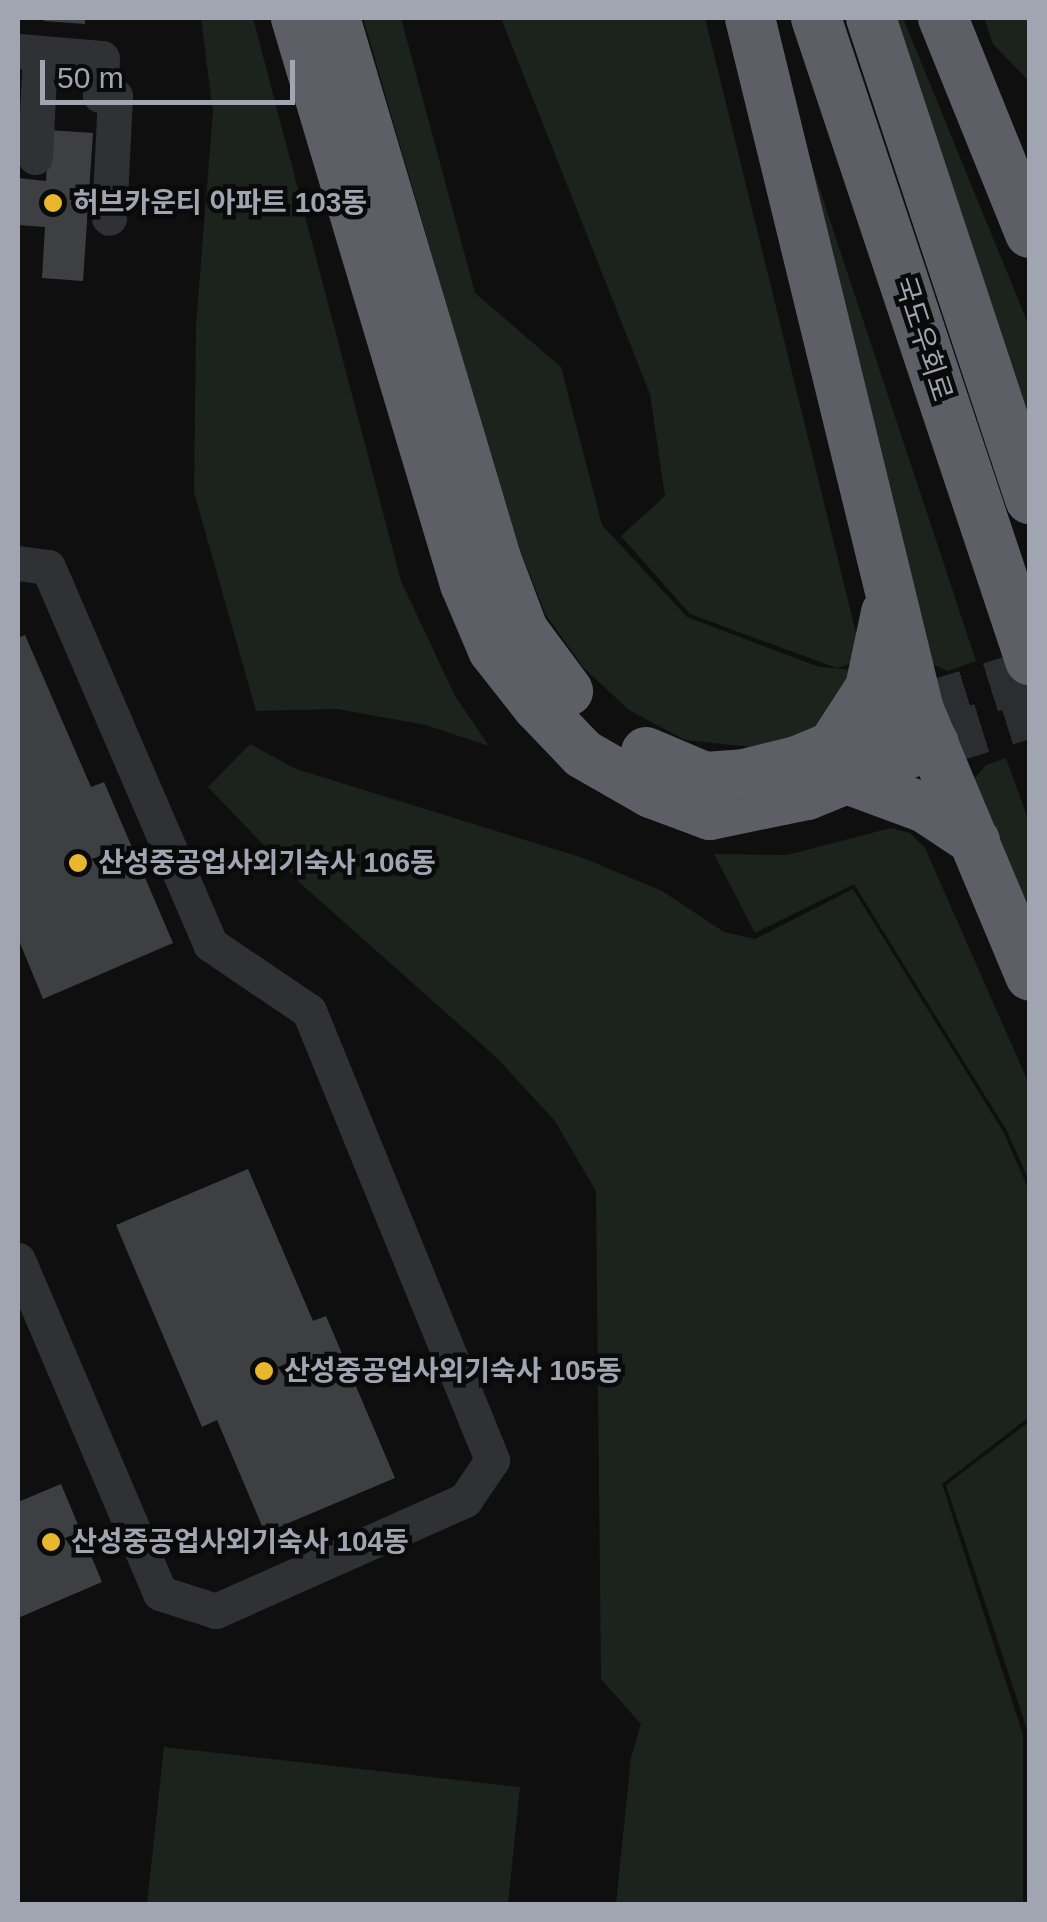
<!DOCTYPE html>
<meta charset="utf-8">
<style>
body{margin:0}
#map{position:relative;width:1047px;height:1922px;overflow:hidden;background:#0f0f10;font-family:Helvetica,"Noto Sans KR",sans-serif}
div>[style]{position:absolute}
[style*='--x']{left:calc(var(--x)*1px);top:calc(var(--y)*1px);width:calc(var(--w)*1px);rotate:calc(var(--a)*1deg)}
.green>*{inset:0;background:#1c231d}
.building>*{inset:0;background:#3e3f43}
.highway-tunnel>*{height:50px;margin-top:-25px;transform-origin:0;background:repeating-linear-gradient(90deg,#2c2d30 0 50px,transparent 0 75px)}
.minor>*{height:35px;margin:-17.5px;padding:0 17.5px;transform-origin:17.5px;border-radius:17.5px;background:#303135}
.highway>*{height:50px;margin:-25px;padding:0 25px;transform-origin:25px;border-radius:25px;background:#5d5e66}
.dots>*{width:28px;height:28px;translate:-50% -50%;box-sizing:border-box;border:5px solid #0a0a0b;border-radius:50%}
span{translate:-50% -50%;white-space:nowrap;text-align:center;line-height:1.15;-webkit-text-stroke:9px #0a0a0b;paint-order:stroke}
.poi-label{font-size:28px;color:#a1a5b1;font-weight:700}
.left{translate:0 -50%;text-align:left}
.street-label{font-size:28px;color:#a1a5b1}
.frame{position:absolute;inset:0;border:20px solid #a1a5b1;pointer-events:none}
.scale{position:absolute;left:40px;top:60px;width:255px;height:45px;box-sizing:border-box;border:5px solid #a1a5b1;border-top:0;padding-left:12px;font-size:30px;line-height:35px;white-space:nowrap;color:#a1a5b1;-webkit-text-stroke:8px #0a0a0b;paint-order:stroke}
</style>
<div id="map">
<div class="green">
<i style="clip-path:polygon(201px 18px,253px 18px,401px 581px,455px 696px,489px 746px,426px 725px,337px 709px,256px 711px,194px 492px,196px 325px,213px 111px)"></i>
<i style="clip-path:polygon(363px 18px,401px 18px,475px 293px,561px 367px,602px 525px,687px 617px,819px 667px,856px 670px,815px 731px,752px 747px,685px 740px,629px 710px,583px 667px,546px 615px,513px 532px)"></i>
<i style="clip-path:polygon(501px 18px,705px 18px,856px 633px,853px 663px,837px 668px,690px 614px,621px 536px,665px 496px,650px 394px)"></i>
<i style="clip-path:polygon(891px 18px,903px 18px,1029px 326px,1029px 434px)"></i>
<i style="clip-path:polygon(984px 18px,1029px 18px,1029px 81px,993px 44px)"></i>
<i style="clip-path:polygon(766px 27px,976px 661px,948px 671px,928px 662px)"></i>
<i style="clip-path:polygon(250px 744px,296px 769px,583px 858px,662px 891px,724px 932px,755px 939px,853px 889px,1004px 1133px,1029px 1191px,1029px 1417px,942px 1484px,1023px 1735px,1023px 1904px,616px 1904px,631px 1758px,641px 1724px,601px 1679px,596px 1191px,555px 1121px,497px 1058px,300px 883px,208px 787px)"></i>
<i style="clip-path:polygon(1006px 758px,1029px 822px,1029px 945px,971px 782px,986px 765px)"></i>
<i style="clip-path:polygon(891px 828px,910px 833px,925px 848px,1029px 1084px,1029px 1181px,1007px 1131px,854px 884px,755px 933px,714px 854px,787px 855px)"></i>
<i style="clip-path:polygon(1029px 1422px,1029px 1809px,1029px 1735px,946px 1485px)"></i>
<i style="clip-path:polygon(164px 1747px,520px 1787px,508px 1904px,147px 1904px)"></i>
</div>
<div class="building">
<i style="clip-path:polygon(45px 18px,85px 18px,85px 24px,44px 21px)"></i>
<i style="clip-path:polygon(49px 130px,93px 133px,83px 281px,42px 278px,45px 227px,18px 225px,18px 178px,46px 181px)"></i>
<i style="clip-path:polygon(25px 635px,91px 787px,104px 782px,173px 943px,43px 999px,18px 938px,18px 638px)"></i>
<i style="clip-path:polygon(248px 1169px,313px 1321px,326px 1316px,395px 1478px,265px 1533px,217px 1420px,202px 1427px,116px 1225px)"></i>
<i style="clip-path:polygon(61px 1484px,102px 1582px,18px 1618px,18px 1502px)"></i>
</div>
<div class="highway-tunnel">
<i style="--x:919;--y:710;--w:116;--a:-17.5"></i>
<i style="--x:934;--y:743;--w:101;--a:-17.4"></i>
</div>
<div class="minor">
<i style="--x:18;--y:51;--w:84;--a:4.8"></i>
<i style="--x:102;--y:58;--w:37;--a:93"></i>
<i style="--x:100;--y:95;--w:15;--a:4"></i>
<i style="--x:115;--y:96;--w:122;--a:92.8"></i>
<i style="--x:35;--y:157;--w:104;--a:-87.2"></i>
<i style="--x:18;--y:563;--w:30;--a:8"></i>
<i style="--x:48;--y:567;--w:410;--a:66.7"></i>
<i style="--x:210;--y:944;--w:120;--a:34.1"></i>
<i style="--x:309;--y:1011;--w:485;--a:67.8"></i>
<i style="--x:492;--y:1460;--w:48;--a:124"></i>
<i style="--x:465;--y:1500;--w:273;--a:156"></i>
<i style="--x:216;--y:1611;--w:59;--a:-162.2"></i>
<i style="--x:160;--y:1593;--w:362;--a:-113.1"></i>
</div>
<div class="highway">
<i style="--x:296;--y:18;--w:591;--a:73.38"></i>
<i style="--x:465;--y:584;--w:72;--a:67"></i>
<i style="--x:493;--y:650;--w:71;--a:51.8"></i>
<i style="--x:537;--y:706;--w:66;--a:46.2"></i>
<i style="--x:583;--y:754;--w:78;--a:29.8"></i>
<i style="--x:651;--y:793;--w:63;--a:20.4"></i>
<i style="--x:710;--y:815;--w:99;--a:-11.7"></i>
<i style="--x:807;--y:795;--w:137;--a:-22.3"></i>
<i style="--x:335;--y:18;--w:563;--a:73.4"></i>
<i style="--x:496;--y:558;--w:77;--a:69.4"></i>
<i style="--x:523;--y:630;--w:76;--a:53.6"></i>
<i style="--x:750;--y:18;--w:712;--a:76.28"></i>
<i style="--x:919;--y:710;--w:288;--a:67.3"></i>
<i style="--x:816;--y:18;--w:677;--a:71.57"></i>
<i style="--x:871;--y:18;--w:507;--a:71.71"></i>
<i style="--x:943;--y:18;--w:232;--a:68"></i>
<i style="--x:833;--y:745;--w:68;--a:-57"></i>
<i style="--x:870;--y:688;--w:77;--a:-78"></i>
<i style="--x:646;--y:752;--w:64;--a:23"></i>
<i style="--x:705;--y:777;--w:39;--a:-4"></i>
<i style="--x:744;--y:774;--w:55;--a:-13.8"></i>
<i style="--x:797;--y:761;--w:132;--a:-22.7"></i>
<i style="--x:847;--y:779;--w:83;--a:20.4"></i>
<i style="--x:925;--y:808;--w:60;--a:33.4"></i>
</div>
<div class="dots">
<i style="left:53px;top:203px;background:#e9b72e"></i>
<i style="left:78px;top:863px;background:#e9b72e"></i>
<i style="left:264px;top:1371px;background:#e9b72e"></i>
<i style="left:51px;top:1542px;background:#e9b72e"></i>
</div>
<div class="poi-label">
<span class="left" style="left:73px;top:203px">허브카운티 아파트 103동</span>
<span class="left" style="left:98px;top:863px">산성중공업사외기숙사 106동</span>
<span class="left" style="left:284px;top:1371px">산성중공업사외기숙사 105동</span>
<span class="left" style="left:71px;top:1542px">산성중공업사외기숙사 104동</span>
</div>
<div class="street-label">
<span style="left:923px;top:339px;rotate:72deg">국도우회로</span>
</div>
<div class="frame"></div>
<div class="scale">50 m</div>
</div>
